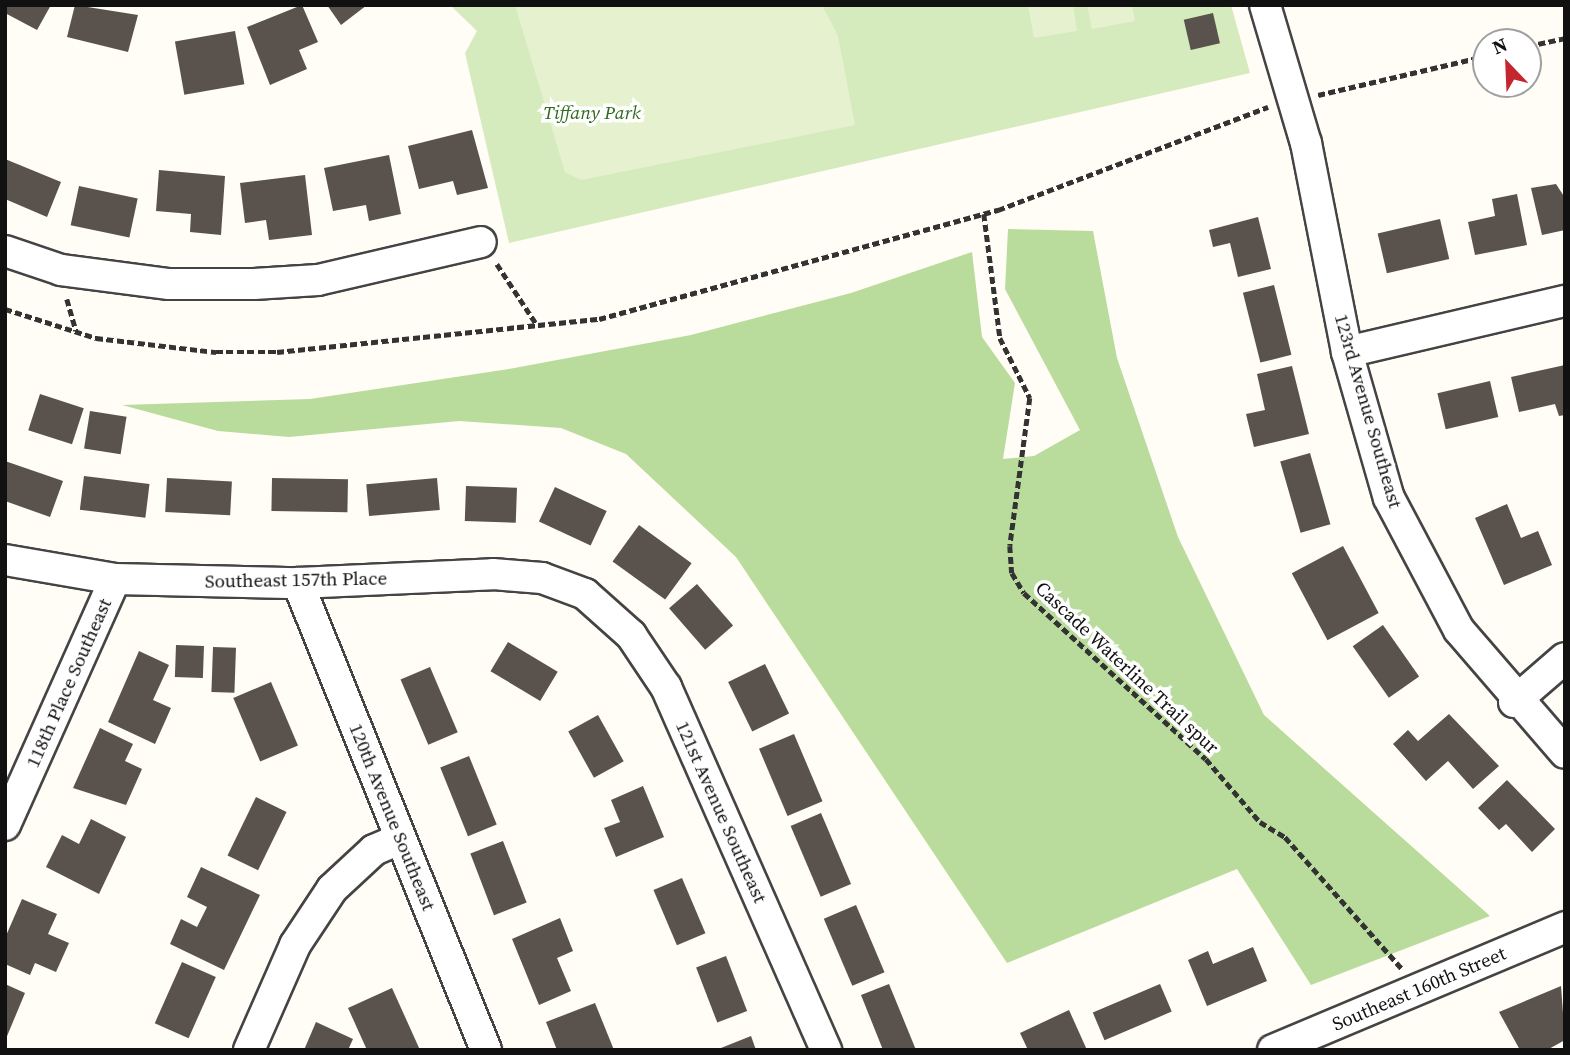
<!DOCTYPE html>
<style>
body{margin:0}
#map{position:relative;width:1570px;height:1055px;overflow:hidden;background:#fffdf5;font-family:"Source Serif 4",serif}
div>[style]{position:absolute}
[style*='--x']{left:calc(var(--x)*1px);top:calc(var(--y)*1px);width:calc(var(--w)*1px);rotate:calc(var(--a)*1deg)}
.green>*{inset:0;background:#d5ebbd}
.forest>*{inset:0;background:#b9dc9c}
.pitch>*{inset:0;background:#e6f2cf}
.building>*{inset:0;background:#5a524d;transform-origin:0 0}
.path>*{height:4.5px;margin-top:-2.25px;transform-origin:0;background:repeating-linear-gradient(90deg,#333 0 7px,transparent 0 10.5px)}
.roads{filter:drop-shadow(2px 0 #444) drop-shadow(-2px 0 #444) drop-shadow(0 2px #444) drop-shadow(0 -2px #444)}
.minor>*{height:30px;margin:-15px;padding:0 15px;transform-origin:15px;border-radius:15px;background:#fff}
span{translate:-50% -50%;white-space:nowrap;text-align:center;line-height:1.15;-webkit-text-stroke:7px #fff;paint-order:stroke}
.park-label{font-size:19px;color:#2f6b1f;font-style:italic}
.street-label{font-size:19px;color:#111}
.frame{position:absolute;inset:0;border:7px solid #111;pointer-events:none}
.north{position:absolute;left:1472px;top:28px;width:70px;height:70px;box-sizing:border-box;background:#fff;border:2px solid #a0a0a0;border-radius:50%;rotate:337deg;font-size:19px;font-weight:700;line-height:28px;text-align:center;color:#111}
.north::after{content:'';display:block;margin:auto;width:24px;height:32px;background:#c4262e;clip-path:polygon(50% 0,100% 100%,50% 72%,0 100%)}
</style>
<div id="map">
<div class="green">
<i style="clip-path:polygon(450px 5px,1231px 5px,1250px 73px,509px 243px,465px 53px,477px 31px)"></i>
</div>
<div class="forest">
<i style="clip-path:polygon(1008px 229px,1093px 231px,1117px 358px,1178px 537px,1264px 715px,1490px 916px,1311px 985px,1237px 869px,1007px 963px,736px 557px,626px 454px,561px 428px,459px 421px,289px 437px,218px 431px,122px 405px,310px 399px,509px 369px,691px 335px,851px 293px,972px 252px,982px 337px,1015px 383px,1003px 459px,1034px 456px,1080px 430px,1005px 289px)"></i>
</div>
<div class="pitch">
<i style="clip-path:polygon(515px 5px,822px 5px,838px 36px,855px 125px,581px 180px,565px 172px)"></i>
<i style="clip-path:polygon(1028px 5px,1073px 5px,1077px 31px,1034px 38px)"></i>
<i style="clip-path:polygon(1087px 5px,1132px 5px,1135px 21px,1092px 29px)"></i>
</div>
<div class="building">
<i style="clip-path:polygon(5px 5px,51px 5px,37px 30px,5px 13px)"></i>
<i style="clip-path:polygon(75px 5px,138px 15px,128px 52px,67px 37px)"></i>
<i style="clip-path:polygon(302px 5px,318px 42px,299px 50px,307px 69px,270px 85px,247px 27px)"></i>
<i style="clip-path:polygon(327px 5px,367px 5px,341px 25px)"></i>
<i style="left:1213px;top:13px;width:31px;height:30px;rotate:77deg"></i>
<i style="left:235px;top:31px;width:54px;height:61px;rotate:80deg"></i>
<i style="clip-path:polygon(472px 130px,488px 188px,457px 195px,453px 181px,419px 189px,408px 146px)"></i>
<i style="clip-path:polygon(389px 155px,401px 214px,369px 221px,366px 205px,333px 211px,324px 168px)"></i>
<i style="clip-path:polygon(5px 159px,61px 182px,47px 217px,5px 199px)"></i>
<i style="clip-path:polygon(159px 170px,225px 176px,221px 235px,190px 232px,191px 214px,156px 211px)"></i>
<i style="clip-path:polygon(305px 175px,312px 235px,269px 240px,266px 220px,245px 223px,240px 183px)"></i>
<i style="clip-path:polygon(1556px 184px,1565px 198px,1565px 230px,1542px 235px,1531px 188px)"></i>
<i style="left:79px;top:186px;width:60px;height:40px;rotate:12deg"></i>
<i style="clip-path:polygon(1517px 194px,1527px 245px,1475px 255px,1468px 222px,1495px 216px,1492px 199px)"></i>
<i style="clip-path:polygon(1258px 217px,1271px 269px,1238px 277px,1230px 243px,1213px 247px,1209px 230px)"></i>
<i style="left:1440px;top:219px;width:41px;height:64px;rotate:77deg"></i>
<i style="left:1274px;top:285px;width:72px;height:32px;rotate:76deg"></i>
<i style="clip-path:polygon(1565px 365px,1565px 415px,1559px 416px,1555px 404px,1519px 412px,1511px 377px)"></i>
<i style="clip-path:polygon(1292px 366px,1309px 434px,1254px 447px,1246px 414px,1265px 410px,1257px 374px)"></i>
<i style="left:1490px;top:381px;width:37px;height:54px;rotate:77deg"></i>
<i style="left:40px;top:394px;width:46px;height:38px;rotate:18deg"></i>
<i style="left:90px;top:411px;width:37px;height:38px;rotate:9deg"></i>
<i style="left:1310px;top:453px;width:74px;height:31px;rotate:74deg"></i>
<i style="clip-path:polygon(5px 461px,63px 481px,50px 517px,5px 501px)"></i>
<i style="left:84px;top:476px;width:66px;height:34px;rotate:7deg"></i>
<i style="left:167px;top:478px;width:65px;height:34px;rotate:3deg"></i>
<i style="left:272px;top:478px;width:76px;height:33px;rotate:1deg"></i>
<i style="left:437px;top:478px;width:32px;height:71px;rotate:85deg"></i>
<i style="left:466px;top:486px;width:51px;height:35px;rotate:2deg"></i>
<i style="left:555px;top:487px;width:57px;height:38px;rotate:25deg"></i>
<i style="clip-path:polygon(1507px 504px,1521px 538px,1538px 531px,1552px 565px,1504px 585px,1475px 518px)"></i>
<i style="left:639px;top:525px;width:65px;height:45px;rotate:36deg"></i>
<i style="left:1343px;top:546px;width:76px;height:58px;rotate:62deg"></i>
<i style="left:697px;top:584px;width:55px;height:37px;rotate:49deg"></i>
<i style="left:1383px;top:625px;width:63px;height:37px;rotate:55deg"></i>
<i style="left:508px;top:642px;width:58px;height:34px;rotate:31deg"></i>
<i style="left:176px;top:645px;width:28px;height:32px;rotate:2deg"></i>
<i style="left:213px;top:647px;width:23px;height:45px;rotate:2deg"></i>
<i style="clip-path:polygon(139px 651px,169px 665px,153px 700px,171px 708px,155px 744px,108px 722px)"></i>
<i style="left:765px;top:664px;width:55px;height:41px;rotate:64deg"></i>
<i style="left:430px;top:667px;width:71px;height:32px;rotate:67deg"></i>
<i style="left:271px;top:682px;width:69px;height:41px;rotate:67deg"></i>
<i style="clip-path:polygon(1449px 714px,1499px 766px,1473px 789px,1448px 761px,1426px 781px,1393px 744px,1408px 730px,1418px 741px)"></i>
<i style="left:598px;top:715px;width:53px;height:34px;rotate:61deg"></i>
<i style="clip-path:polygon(100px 728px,133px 744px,125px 761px,142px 769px,126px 805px,73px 788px)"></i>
<i style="left:794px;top:734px;width:73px;height:38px;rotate:67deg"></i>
<i style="left:469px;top:756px;width:74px;height:31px;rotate:68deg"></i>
<i style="clip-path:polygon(1507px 780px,1555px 829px,1532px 852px,1506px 824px,1499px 830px,1478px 808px)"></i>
<i style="clip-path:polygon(643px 786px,664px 837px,616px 857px,604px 828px,620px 822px,611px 800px)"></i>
<i style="left:256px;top:797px;width:34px;height:65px;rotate:26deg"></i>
<i style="left:821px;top:813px;width:77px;height:33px;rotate:67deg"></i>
<i style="clip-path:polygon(91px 819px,126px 837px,99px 894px,46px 867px,62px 835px,79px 844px)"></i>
<i style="left:503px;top:841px;width:66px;height:35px;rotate:69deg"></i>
<i style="clip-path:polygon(201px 867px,260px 895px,224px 970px,170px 944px,181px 919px,197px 927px,207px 907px,187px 897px)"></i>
<i style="left:682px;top:878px;width:60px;height:31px;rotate:67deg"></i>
<i style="clip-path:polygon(22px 899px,57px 914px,48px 934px,69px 943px,56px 972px,35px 963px,30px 975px,5px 964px,5px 938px)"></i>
<i style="left:856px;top:905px;width:73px;height:35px;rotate:67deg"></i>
<i style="clip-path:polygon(560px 918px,573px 951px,557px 958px,571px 991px,539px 1005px,512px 939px)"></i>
<i style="clip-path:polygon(1253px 947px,1267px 981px,1207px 1006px,1188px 960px,1208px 951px,1213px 964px)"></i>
<i style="left:726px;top:956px;width:59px;height:32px;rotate:69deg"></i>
<i style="left:182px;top:962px;width:37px;height:67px;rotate:24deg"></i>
<i style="clip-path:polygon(5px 984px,25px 993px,5px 1041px)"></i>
<i style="clip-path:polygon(889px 984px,916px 1050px,883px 1050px,861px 995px)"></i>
<i style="left:1160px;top:984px;width:30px;height:73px;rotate:67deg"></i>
<i style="clip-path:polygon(1561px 986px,1565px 1040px,1547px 1050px,1520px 1050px,1499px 1012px)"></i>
<i style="clip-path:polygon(392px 988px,420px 1050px,367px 1050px,348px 1008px)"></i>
<i style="clip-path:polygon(595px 1003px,614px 1050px,557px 1050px,546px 1022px)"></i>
<i style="clip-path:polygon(1069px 1010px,1087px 1050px,1028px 1050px,1020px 1033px)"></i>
<i style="clip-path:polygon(316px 1022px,353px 1039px,348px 1050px,304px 1050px)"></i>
<i style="clip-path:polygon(751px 1036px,756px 1050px,722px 1050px,721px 1048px)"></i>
</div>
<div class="path">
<i style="--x:1528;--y:46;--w:38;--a:-12"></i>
<i style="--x:1318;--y:95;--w:172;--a:-13.1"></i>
<i style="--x:984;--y:214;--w:125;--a:82.6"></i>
<i style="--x:1000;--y:338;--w:67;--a:63.4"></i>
<i style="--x:1030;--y:398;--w:149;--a:97.7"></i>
<i style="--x:1010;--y:546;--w:27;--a:86"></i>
<i style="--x:1012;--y:573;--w:23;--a:59"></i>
<i style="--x:1024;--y:593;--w:246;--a:42.4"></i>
<i style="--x:1206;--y:759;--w:83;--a:49.4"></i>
<i style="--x:1260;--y:822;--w:29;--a:31"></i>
<i style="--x:1285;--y:837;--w:176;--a:48.4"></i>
<i style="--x:497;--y:264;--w:73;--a:56.7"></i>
<i style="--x:67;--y:299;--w:33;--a:74"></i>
<i style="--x:5;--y:309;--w:96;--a:17.7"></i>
<i style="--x:96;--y:338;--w:121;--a:6.7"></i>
<i style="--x:216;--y:352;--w:61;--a:0"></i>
<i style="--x:277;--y:352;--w:324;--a:-5.9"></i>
<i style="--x:599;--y:319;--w:414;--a:-15.3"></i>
<i style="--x:998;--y:210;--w:289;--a:-20.9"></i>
</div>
<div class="roads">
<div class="minor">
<i style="--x:1265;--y:5;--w:144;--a:73.5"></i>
<i style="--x:1306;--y:143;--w:213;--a:78.9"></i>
<i style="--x:1347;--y:352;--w:152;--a:74"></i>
<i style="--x:1389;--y:498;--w:149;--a:62.1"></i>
<i style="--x:1459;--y:630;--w:162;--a:49.2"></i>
<i style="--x:5;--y:251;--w:59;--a:18.7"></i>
<i style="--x:61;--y:270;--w:109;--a:7.4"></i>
<i style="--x:169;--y:284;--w:85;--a:0"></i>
<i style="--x:254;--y:284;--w:64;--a:-3.6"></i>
<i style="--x:318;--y:280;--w:167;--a:-13.1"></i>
<i style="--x:1347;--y:352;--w:224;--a:-13.2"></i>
<i style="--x:5;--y:560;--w:112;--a:9.8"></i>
<i style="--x:115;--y:579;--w:183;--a:1.3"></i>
<i style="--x:298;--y:583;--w:195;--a:-2.6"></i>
<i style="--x:493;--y:574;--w:49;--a:4.7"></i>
<i style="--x:542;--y:578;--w:46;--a:20.4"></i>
<i style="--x:585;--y:594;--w:62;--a:41.7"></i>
<i style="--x:631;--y:635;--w:63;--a:56.1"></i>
<i style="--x:666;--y:687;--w:397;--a:66.2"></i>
<i style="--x:298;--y:583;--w:503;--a:68.07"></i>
<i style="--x:1514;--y:702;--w:67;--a:-40.8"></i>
<i style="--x:5;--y:825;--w:269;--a:-65.9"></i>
<i style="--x:249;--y:1050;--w:115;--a:-66.3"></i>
<i style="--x:295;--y:945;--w:67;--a:-56.5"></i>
<i style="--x:332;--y:889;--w:57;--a:-42.9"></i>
<i style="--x:374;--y:850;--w:28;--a:-23"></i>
<i style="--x:1273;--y:1050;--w:317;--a:-22.8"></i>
</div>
</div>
<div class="park-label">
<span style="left:592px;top:113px">Tiffany Park</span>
</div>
<div class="street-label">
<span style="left:1368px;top:411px;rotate:74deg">123rd Avenue Southeast</span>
<span style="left:296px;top:580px;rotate:-1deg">Southeast 157th Place</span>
<span style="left:1127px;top:668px;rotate:43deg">Cascade Waterline Trail spur</span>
<span style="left:69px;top:683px;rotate:-66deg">118th Place Southeast</span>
<span style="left:721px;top:812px;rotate:66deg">121st Avenue Southeast</span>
<span style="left:392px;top:817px;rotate:68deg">120th Avenue Southeast</span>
<span style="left:1419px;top:989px;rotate:-23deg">Southeast 160th Street</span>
</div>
<div class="frame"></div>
<div class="north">N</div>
</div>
